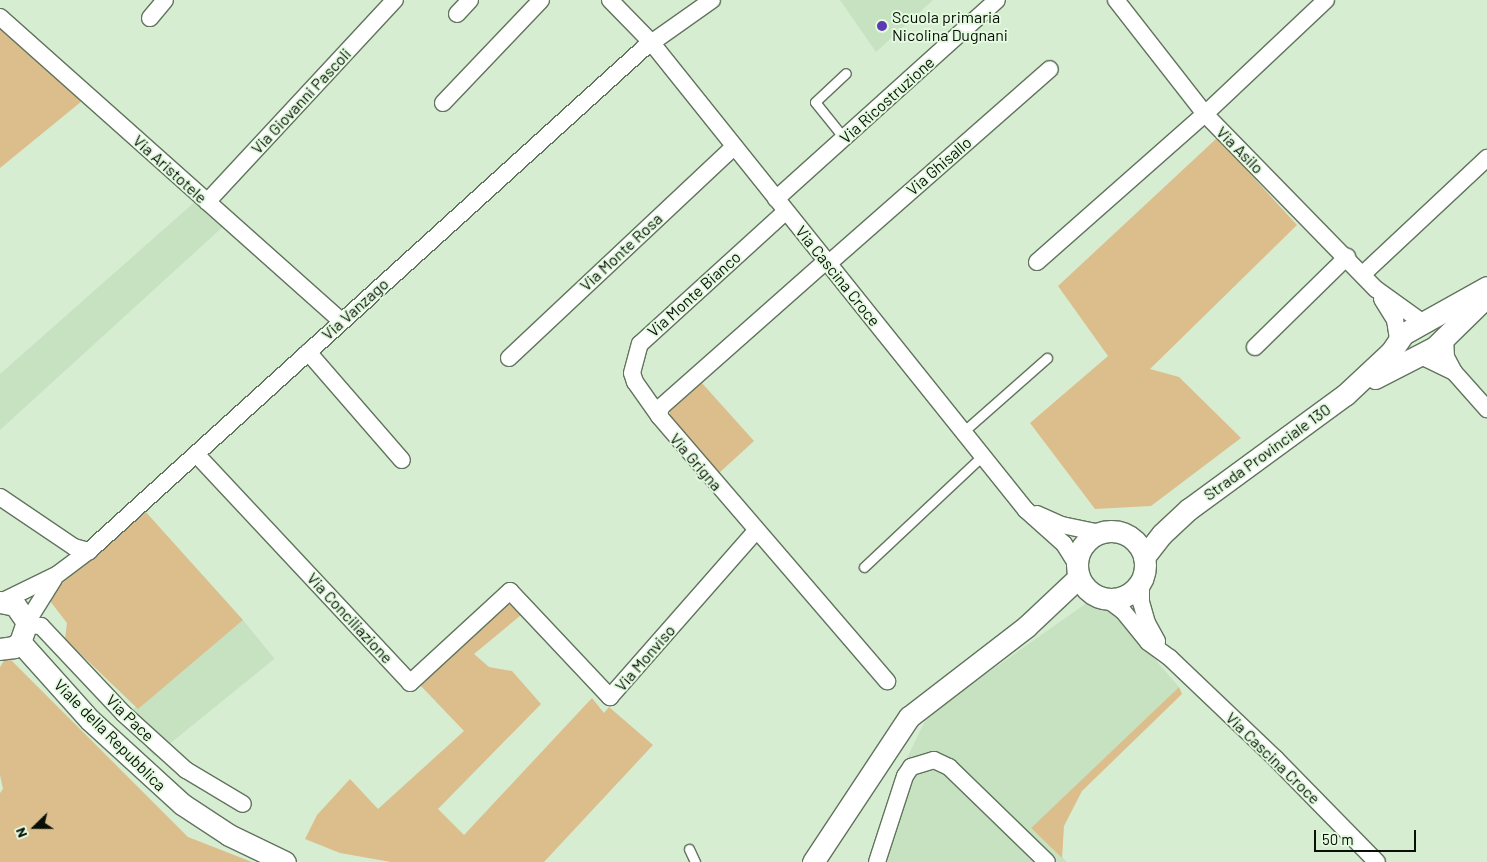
<!DOCTYPE html>
<style>
body{margin:0}
#map{position:relative;width:1487px;height:862px;overflow:hidden;background:#d6edd2;font-family:Barlow,sans-serif}
div>[style]{position:absolute}
[style*='--x']{left:calc(var(--x)*1px);top:calc(var(--y)*1px);width:calc(var(--w)*1px);rotate:calc(var(--a)*1deg)}
.built>*{inset:0;background:#c6e2c1;transform-origin:0 0}
.green>*{inset:0;background:#dbbe8c}
.roads{filter:drop-shadow(1px 0 #61745d) drop-shadow(-1px 0 #61745d) drop-shadow(0 1px #61745d) drop-shadow(0 -1px #61745d)}
.service>*{height:9px;margin:-4.5px;padding:0 4.5px;transform-origin:4.5px;border-radius:4.5px;background:#fff}
.minor>*{height:16px;margin:-8px;padding:0 8px;transform-origin:8px;border-radius:8px;background:#fff}
.tertiary>*{height:21px;margin:-10.5px;padding:0 10.5px;transform-origin:10.5px;border-radius:10.5px;background:#fff}
.tertiary>.ring{margin:-10.5px;padding:0;box-sizing:content-box;background:none;border:21px solid #fff;border-radius:50%}
.dots>*{width:14px;height:14px;translate:-50% -50%;box-sizing:border-box;border:2px solid #e3fadf;border-radius:50%}
span{translate:-50% -50%;white-space:nowrap;text-align:center;line-height:1.15;-webkit-text-stroke:4px #e3fadf;paint-order:stroke}
.poi-label{font-size:16px;color:#080f07}
.left{translate:0 -50%;text-align:left}
.street-label{font-size:16px;color:#080f07}
.north{position:absolute;left:10px;top:802px;width:50px;height:50px;-webkit-text-stroke:4px #e3fadf;paint-order:stroke;rotate:248deg;font-size:14px;font-weight:700;line-height:20px;text-align:center;color:#080f07}
.north::after{content:'';display:block;margin:auto;width:18px;height:22px;background:#080f07;clip-path:polygon(50% 0,100% 100%,50% 72%,0 100%)}
.scale{position:absolute;left:1314px;top:830px;width:102px;height:22px;box-sizing:border-box;border:2px solid #080f07;border-top:0;padding-left:6px;font-size:15px;line-height:18px;white-space:nowrap;color:#080f07;-webkit-text-stroke:4px #e3fadf;paint-order:stroke}
</style>
<div id="map">
<div class="built">
<i style="clip-path:polygon(840px 0,933px 0,876px 52px)"></i>
<i style="clip-path:polygon(198px 199px,226px 224px,0 430px,0 374px)"></i>
<i style="clip-path:polygon(1088px 602px,1098px 602px,1110px 608px,1179px 687px,1031px 828px,1067px 862px,873px 862px,901px 770px,928px 715px)"></i>
<i style="left:243px;top:620px;width:50px;height:155px;rotate:51deg"></i>
</div>
<div class="green">
<i style="clip-path:polygon(0 28px,82px 101px,0 168px)"></i>
<i style="clip-path:polygon(1217px 138px,1297px 225px,1150px 369px,1179px 377px,1241px 438px,1151px 506px,1095px 509px,1030px 423px,1108px 356px,1058px 286px)"></i>
<i style="clip-path:polygon(701px 382px,754px 441px,718px 474px,670px 418px,670px 410px)"></i>
<i style="clip-path:polygon(144px 510px,243px 620px,138px 709px,65px 639px,67px 623px,50px 601px,58px 587px)"></i>
<i style="clip-path:polygon(507px 604px,514px 606px,521px 615px,474px 654px,489px 667px,512px 671px,541px 704px,438px 809px,464px 835px,592px 698px,604px 713px,609px 707px,653px 745px,544px 862px,391px 862px,340px 853px,305px 839px,317px 815px,350px 779px,378px 809px,464px 731px,419px 684px)"></i>
<i style="clip-path:polygon(7px 656px,188px 837px,252px 862px,0 862px,0 793px,3px 789px,0 775px,0 667px)"></i>
<i style="clip-path:polygon(1179px 687px,1182px 694px,1082px 791px,1064px 826px,1062px 858px,1031px 828px)"></i>
</div>
<div class="roads">
<div class="service">
<i style="--x:844;--y:138;--w:46;--a:-128.9"></i>
<i style="--x:815;--y:102;--w:42;--a:-43.1"></i>
<i style="--x:963;--y:432;--w:112;--a:-41.4"></i>
<i style="--x:864;--y:567;--w:162;--a:-43.2"></i>
<i style="--x:689;--y:849;--w:14;--a:65"></i>
</div>
<div class="minor">
<i style="--x:610;--y:0;--w:59;--a:45.7"></i>
<i style="--x:651;--y:42;--w:600;--a:51.3"></i>
<i style="--x:1026;--y:510;--w:51;--a:41.8"></i>
<i style="--x:1064;--y:544;--w:25;--a:58"></i>
<i style="--x:1116;--y:0;--w:145;--a:52"></i>
<i style="--x:1205;--y:114;--w:245;--a:45.7"></i>
<i style="--x:1376;--y:289;--w:57;--a:35.7"></i>
<i style="--x:457;--y:14;--w:19;--a:-47"></i>
<i style="--x:0;--y:17;--w:457;--a:41.7"></i>
<i style="--x:150;--y:18;--w:23;--a:-50"></i>
<i style="--x:443;--y:103;--w:142;--a:-46.4"></i>
<i style="--x:776;--y:199;--w:297;--a:-42"></i>
<i style="--x:207;--y:202;--w:276;--a:-47.1"></i>
<i style="--x:826;--y:261;--w:220;--a:138.5"></i>
<i style="--x:661;--y:407;--w:9;--a:103"></i>
<i style="--x:659;--y:416;--w:350;--a:49.3"></i>
<i style="--x:1037;--y:262;--w:224;--a:-41.4"></i>
<i style="--x:1205;--y:114;--w:166;--a:-43.3"></i>
<i style="--x:828;--y:264;--w:295;--a:-41.3"></i>
<i style="--x:1363;--y:274;--w:170;--a:-43.1"></i>
<i style="--x:1382;--y:299;--w:25;--a:58"></i>
<i style="--x:1395;--y:320;--w:20;--a:81"></i>
<i style="--x:1255;--y:347;--w:129;--a:-44.4"></i>
<i style="--x:308;--y:352;--w:143;--a:49"></i>
<i style="--x:1419;--y:355;--w:39;--a:26"></i>
<i style="--x:1454;--y:372;--w:17;--a:-118"></i>
<i style="--x:1446;--y:357;--w:21;--a:-93"></i>
<i style="--x:509;--y:358;--w:308;--a:-43.2"></i>
<i style="--x:1454;--y:372;--w:50;--a:48.3"></i>
<i style="--x:659;--y:416;--w:42;--a:-125.2"></i>
<i style="--x:635;--y:382;--w:9;--a:-108"></i>
<i style="--x:632;--y:373;--w:30;--a:-75"></i>
<i style="--x:640;--y:344;--w:197;--a:-42.3"></i>
<i style="--x:197;--y:455;--w:312;--a:46.9"></i>
<i style="--x:410;--y:683;--w:136;--a:-42.6"></i>
<i style="--x:510;--y:591;--w:146;--a:46.7"></i>
<i style="--x:610;--y:697;--w:221;--a:-48.7"></i>
<i style="--x:0;--y:497;--w:89;--a:34"></i>
<i style="--x:74;--y:547;--w:16;--a:15"></i>
<i style="--x:1037;--y:514;--w:27;--a:24"></i>
<i style="--x:1062;--y:525;--w:38;--a:12"></i>
<i style="--x:1141;--y:581;--w:21;--a:90"></i>
<i style="--x:1141;--y:602;--w:22;--a:74"></i>
<i style="--x:1147;--y:623;--w:21;--a:61"></i>
<i style="--x:1107;--y:599;--w:20;--a:37"></i>
<i style="--x:1123;--y:611;--w:40;--a:51"></i>
<i style="--x:1148;--y:642;--w:27;--a:36"></i>
<i style="--x:1170;--y:658;--w:146;--a:43.6"></i>
<i style="--x:1276;--y:759;--w:144;--a:45.6"></i>
<i style="--x:3;--y:601;--w:61;--a:-26.1"></i>
<i style="--x:58;--y:574;--w:39;--a:-37"></i>
<i style="--x:89;--y:551;--w:749;--a:-42.19"></i>
<i style="--x:644;--y:48;--w:83;--a:-35.2"></i>
<i style="--x:27;--y:622;--w:51;--a:-57.9"></i>
<i style="--x:27;--y:625;--w:14;--a:4"></i>
<i style="--x:41;--y:626;--w:121;--a:46.7"></i>
<i style="--x:124;--y:714;--w:84;--a:42.1"></i>
<i style="--x:186;--y:770;--w:66;--a:30.8"></i>
<i style="--x:877;--y:862;--w:90;--a:-72"></i>
<i style="--x:905;--y:776;--w:11;--a:-56"></i>
<i style="--x:911;--y:767;--w:24;--a:-17"></i>
<i style="--x:934;--y:760;--w:17;--a:25"></i>
<i style="--x:949;--y:767;--w:136;--a:44.1"></i>
</div>
<div class="tertiary">
<i style="--x:1375;--y:378;--w:68;--a:-27.3"></i>
<i style="--x:1435;--y:347;--w:64;--a:-44.4"></i>
<i class="ring" style="left:1077px;top:531px;width:47px;height:47px"></i>
<i style="--x:1144;--y:557;--w:29;--a:-52"></i>
<i style="--x:1162;--y:534;--w:37;--a:-43"></i>
<i style="--x:1189;--y:509;--w:193;--a:-36.2"></i>
<i style="--x:1345;--y:395;--w:63;--a:-43.1"></i>
<i style="--x:1391;--y:352;--w:22;--a:-56"></i>
<i style="--x:1403;--y:334;--w:96;--a:-29.2"></i>
<i style="--x:0;--y:602;--w:15;--a:11"></i>
<i style="--x:15;--y:605;--w:21;--a:55"></i>
<i style="--x:27;--y:622;--w:21;--a:109"></i>
<i style="--x:20;--y:642;--w:8;--a:140"></i>
<i style="--x:14;--y:647;--w:14;--a:172"></i>
<i style="--x:20;--y:642;--w:105;--a:48.1"></i>
<i style="--x:90;--y:720;--w:125;--a:42.4"></i>
<i style="--x:182;--y:804;--w:56;--a:33.4"></i>
<i style="--x:229;--y:835;--w:62;--a:25.7"></i>
<i style="--x:813;--y:862;--w:174;--a:-56.5"></i>
<i style="--x:909;--y:717;--w:149;--a:-37.6"></i>
<i style="--x:1027;--y:626;--w:71;--a:-43.3"></i>
</div>
</div>
<div class="dots">
<i style="left:882px;top:26px;background:#5d3ab2"></i>
</div>
<div class="poi-label">
<span class="left" style="left:892px;top:26px">Scuola primaria<br>Nicolina Dugnani</span>
</div>
<div class="street-label">
<span style="left:887px;top:100px;rotate:-42deg">Via Ricostruzione</span>
<span style="left:301px;top:101px;rotate:-47deg">Via Giovanni Pascoli</span>
<span style="left:1240px;top:150px;rotate:45deg">Via Asilo</span>
<span style="left:939px;top:166px;rotate:-41deg">Via Ghisallo</span>
<span style="left:170px;top:169px;rotate:42deg">Via Aristotele</span>
<span style="left:621px;top:252px;rotate:-43deg">Via Monte Rosa</span>
<span style="left:838px;top:276px;rotate:51deg">Via Cascina Croce</span>
<span style="left:694px;top:294px;rotate:-42deg">Via Monte Bianco</span>
<span style="left:355px;top:309px;rotate:-42deg">Via Vanzago</span>
<span style="left:1267px;top:452px;rotate:-36deg">Strada Provinciale 130</span>
<span style="left:696px;top:462px;rotate:49deg">Via Grigna</span>
<span style="left:350px;top:618px;rotate:47deg">Via Conciliazione</span>
<span style="left:645px;top:658px;rotate:-49deg">Via Monviso</span>
<span style="left:130px;top:718px;rotate:44deg">Via Pace</span>
<span style="left:110px;top:735px;rotate:45deg">Viale della Repubblica</span>
<span style="left:1273px;top:758px;rotate:44deg">Via Cascina Croce</span>
</div>
<div class="north">N</div>
<div class="scale">50 m</div>
</div>
